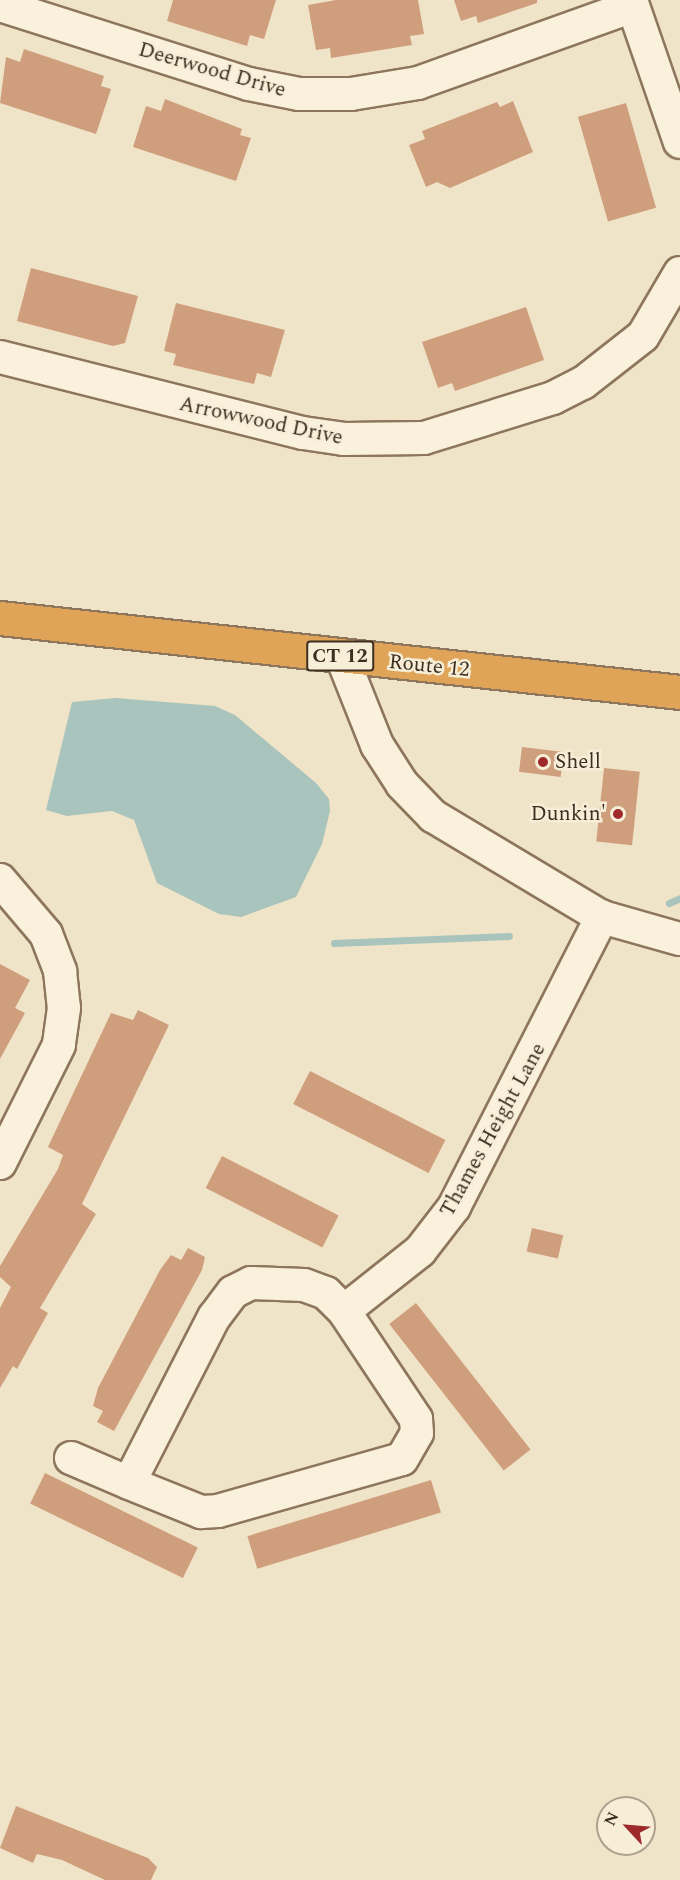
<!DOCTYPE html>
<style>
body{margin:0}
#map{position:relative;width:680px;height:1880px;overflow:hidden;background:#f0e4c8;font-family:Spectral,serif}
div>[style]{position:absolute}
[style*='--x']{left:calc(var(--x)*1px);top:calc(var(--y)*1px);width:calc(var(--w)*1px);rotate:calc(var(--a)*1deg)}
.water>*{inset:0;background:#a9c4bc}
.stream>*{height:7px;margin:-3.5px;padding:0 3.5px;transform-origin:3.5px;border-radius:3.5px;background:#a9c4bc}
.building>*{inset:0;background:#cf9f7d;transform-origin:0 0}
.roads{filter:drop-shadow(2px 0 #8d765c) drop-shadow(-2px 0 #8d765c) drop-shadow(0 2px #8d765c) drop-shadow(0 -2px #8d765c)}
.minor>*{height:32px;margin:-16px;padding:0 16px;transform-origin:16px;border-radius:16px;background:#faf1dc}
.highway>*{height:33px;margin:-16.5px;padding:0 16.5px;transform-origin:16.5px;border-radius:16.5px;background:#e0a458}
.dots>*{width:16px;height:16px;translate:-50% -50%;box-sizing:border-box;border:3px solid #f7eed8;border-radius:50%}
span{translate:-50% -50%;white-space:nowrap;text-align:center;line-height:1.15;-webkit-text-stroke:5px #f7eed8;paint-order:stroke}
.shield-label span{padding:2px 4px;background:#f7eed8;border:2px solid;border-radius:4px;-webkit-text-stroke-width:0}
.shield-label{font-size:20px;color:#3d2e20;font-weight:700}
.street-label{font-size:21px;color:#3d2e20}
.poi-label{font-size:21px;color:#3d2e20}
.left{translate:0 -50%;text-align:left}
.right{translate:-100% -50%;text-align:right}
.north{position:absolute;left:596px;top:1796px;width:60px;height:60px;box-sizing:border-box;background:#f7eed8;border:2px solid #ada18e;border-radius:50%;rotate:296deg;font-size:16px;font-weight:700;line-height:24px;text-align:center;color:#3d2e20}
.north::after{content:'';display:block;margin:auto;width:21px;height:27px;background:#9e2a2b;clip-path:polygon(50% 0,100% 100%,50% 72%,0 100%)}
</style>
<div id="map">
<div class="water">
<i style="clip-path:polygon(116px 698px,215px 706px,235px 715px,316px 783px,329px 799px,330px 811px,322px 844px,296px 897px,241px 917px,219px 914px,157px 883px,134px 820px,112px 811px,67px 816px,46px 810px,72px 702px)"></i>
</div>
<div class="stream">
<i style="--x:669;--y:903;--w:12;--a:-24"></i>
<i style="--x:334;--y:943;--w:175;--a:-2.3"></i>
</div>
<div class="building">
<i style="clip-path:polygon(173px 0,276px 0,264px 39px,250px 35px,247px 46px,167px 21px)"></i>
<i style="clip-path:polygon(336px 0,418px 0,424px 34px,410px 36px,412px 45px,331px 58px,330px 48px,316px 50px,308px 5px)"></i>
<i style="clip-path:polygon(454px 0,537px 0,537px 3px,478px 23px,476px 16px,461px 21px)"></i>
<i style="clip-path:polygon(24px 49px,104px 76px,101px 86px,111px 89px,96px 134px,0 103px,6px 57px,20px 62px)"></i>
<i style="clip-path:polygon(165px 99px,242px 129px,240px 135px,251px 138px,236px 181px,133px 147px,146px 106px,161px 111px)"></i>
<i style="clip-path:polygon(513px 101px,533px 152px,450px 188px,437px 182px,426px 187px,409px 145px,425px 139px,422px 131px,497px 102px,500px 107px)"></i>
<i style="left:626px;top:103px;width:109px;height:50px;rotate:74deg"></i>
<i style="clip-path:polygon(31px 268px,138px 296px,125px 343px,113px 346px,17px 321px)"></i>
<i style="clip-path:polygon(176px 303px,285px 330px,271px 377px,257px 373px,254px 384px,173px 365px,176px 354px,164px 351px)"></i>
<i style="clip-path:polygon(526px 307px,544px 360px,455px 391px,452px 383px,438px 388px,422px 342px)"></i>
<i style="left:522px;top:747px;width:42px;height:25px;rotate:7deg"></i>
<i style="left:604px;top:768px;width:36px;height:74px;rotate:6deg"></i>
<i style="clip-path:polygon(0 964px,30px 980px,15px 1008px,25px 1013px,0 1059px)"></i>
<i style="clip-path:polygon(138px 1010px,169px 1025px,82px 1204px,96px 1214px,40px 1308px,48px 1313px,17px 1369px,13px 1366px,0 1388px,0 1308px,11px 1287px,0 1277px,0 1266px,58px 1169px,63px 1155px,48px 1147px,111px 1013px,133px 1020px)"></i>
<i style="left:310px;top:1071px;width:152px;height:37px;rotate:27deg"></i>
<i style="left:222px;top:1156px;width:131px;height:36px;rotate:27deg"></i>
<i style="left:532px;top:1228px;width:32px;height:24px;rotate:13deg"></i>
<i style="clip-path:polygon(188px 1248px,205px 1257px,202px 1270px,114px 1431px,97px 1422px,103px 1411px,93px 1406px,98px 1388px,160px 1270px,171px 1255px,181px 1260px)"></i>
<i style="left:416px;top:1303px;width:186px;height:34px;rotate:52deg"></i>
<i style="left:45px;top:1473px;width:170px;height:34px;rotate:26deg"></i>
<i style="left:431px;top:1480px;width:34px;height:192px;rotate:73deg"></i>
<i style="clip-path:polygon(16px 1806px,148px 1858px,157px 1867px,151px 1880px,105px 1880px,62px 1860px,37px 1854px,33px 1863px,0 1848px)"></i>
</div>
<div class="roads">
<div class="minor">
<i style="--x:631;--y:0;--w:150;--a:71"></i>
<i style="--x:0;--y:5;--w:261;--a:17.6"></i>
<i style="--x:249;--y:84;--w:51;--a:11.3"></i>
<i style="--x:299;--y:94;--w:52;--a:0"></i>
<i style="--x:351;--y:94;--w:68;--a:-9.3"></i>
<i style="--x:418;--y:83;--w:228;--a:-19.7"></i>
<i style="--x:0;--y:357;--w:312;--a:14.1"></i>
<i style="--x:303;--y:433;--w:41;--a:8.3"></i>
<i style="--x:344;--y:439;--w:80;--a:-0.7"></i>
<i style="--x:424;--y:438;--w:135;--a:-17.2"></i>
<i style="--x:553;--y:398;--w:34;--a:-27"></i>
<i style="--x:583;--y:383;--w:76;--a:-38.1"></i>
<i style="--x:643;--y:336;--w:73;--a:-59.6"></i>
<i style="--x:342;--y:657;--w:95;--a:68.3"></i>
<i style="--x:377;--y:745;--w:46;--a:57.3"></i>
<i style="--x:402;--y:784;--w:45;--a:45.9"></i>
<i style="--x:433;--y:816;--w:197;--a:30.9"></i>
<i style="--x:602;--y:917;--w:81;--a:15.8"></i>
<i style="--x:0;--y:880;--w:71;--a:49.6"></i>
<i style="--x:46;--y:934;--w:40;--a:69"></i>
<i style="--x:60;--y:971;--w:37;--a:84"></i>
<i style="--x:64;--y:1008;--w:37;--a:98"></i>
<i style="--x:59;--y:1045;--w:132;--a:116.6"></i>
<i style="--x:344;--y:1311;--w:97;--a:-38.3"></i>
<i style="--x:420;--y:1251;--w:56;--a:-52.3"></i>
<i style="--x:454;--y:1207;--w:326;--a:-63"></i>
<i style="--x:71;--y:1458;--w:63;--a:23.3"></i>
<i style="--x:129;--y:1483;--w:78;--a:21.9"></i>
<i style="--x:201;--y:1512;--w:17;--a:-3"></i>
<i style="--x:218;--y:1511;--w:191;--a:-15.8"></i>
<i style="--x:402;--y:1459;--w:30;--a:-60"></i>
<i style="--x:417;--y:1433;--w:14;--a:-94"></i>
<i style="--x:416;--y:1419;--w:130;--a:-123.7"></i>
<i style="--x:344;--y:1311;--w:25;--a:-135"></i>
<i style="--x:326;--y:1293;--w:23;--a:-160"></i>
<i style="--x:304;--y:1285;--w:53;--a:-177.8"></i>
<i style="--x:251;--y:1283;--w:20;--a:153"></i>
<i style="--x:233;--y:1292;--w:31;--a:127"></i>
<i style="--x:214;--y:1317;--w:186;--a:117.1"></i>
</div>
<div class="highway">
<i style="--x:0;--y:618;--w:684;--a:6.21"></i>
</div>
</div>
<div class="dots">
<i style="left:543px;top:762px;background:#9e2a2b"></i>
<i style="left:618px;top:814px;background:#9e2a2b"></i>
</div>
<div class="shield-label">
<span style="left:340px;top:656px">CT 12</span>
</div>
<div class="street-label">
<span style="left:212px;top:70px;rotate:16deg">Deerwood Drive</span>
<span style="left:261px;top:421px;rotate:12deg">Arrowwood Drive</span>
<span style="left:429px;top:666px;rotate:6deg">Route 12</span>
<span style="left:493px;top:1130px;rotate:-61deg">Thames Height Lane</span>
</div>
<div class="poi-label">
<span class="left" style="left:555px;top:762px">Shell</span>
<span class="right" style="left:606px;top:814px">Dunkin'</span>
</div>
<div class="north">N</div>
</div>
